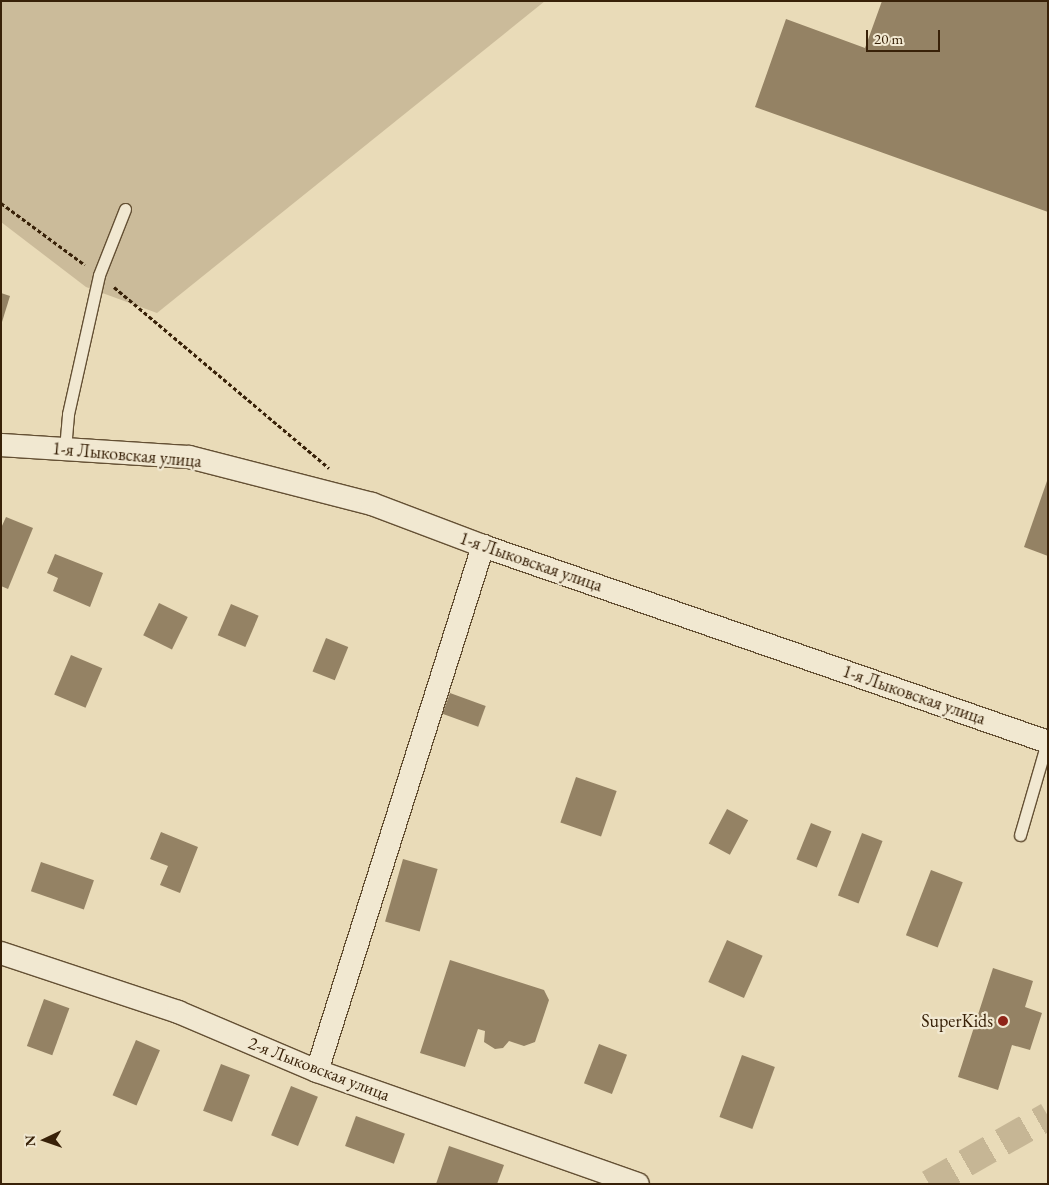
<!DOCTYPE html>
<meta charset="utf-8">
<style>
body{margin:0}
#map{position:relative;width:1049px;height:1185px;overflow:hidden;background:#e9dbb8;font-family:"EB Garamond",serif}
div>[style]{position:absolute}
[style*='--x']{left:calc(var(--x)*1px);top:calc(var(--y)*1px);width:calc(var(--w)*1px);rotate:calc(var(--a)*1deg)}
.green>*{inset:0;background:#cbbb9a}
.building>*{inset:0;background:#948264;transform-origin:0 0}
.primary-tunnel>*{height:28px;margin-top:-14px;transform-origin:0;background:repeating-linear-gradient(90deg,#c6b695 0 28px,transparent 0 42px)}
.path>*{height:3px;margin-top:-1.5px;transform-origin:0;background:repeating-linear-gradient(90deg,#382108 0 4px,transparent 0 6.5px)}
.roads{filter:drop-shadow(1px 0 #645034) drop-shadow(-1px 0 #645034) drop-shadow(0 1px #645034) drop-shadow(0 -1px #645034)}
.service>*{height:11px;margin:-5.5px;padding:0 5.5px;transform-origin:5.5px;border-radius:5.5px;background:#f1e8d1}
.minor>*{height:22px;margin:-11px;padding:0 11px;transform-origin:11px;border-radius:11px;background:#f1e8d1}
.dots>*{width:14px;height:14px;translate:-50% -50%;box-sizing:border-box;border:2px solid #f1e8d1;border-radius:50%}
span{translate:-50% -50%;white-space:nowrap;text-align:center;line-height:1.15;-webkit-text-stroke:4.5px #f1e8d1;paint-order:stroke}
.street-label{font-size:18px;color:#382108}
.poi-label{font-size:18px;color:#382108}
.right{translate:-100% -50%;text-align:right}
.frame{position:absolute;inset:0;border:2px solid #382108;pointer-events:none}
.north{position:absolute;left:20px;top:1115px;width:50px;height:50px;-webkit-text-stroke:4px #f1e8d1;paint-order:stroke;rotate:267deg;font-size:14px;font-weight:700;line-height:20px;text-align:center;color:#382108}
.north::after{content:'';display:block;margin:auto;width:18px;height:22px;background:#382108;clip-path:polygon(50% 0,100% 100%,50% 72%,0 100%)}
.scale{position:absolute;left:866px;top:30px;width:74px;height:22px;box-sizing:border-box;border:2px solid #382108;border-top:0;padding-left:6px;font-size:15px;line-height:18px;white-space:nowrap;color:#382108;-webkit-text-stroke:4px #f1e8d1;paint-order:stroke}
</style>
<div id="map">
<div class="green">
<i style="clip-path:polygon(1px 1px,545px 1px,157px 313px,86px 287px,1px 222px)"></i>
</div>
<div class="building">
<i style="clip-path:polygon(882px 1px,1048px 1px,1048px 212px,755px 107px,786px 19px,865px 48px)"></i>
<i style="clip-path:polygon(1px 293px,10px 296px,2px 322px,1px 322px)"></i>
<i style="clip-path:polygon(1047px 481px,1048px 481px,1048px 556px,1024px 547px)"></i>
<i style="clip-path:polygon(6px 517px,33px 528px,8px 589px,1px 586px,1px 528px)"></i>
<i style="clip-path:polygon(55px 554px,103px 573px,90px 607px,53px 591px,58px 578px,47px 573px)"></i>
<i style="left:159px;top:603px;width:32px;height:36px;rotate:26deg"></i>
<i style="left:231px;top:604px;width:30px;height:34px;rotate:23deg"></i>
<i style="left:326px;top:638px;width:24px;height:36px;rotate:22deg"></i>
<i style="left:71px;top:655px;width:34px;height:43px;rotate:23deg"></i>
<i style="left:450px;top:693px;width:38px;height:22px;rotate:20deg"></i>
<i style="left:576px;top:777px;width:43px;height:48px;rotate:19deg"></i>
<i style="left:727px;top:809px;width:24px;height:39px;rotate:28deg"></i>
<i style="left:811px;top:823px;width:22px;height:39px;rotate:22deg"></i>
<i style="clip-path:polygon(161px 832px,198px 847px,180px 893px,160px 885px,168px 866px,150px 859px)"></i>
<i style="left:862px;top:833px;width:22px;height:67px;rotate:21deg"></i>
<i style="left:403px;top:859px;width:36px;height:65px;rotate:16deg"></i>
<i style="left:41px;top:862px;width:56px;height:31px;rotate:19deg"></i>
<i style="left:931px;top:870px;width:34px;height:70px;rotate:21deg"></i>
<i style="left:727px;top:940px;width:39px;height:46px;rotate:24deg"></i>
<i style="clip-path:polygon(450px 960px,544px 990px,549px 1000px,535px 1042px,524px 1046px,509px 1041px,503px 1048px,495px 1049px,484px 1042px,485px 1031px,478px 1029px,465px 1067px,420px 1053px)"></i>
<i style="clip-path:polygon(993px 968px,1033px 981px,1025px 1007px,1042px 1013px,1030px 1050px,1012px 1045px,998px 1090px,958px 1077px)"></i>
<i style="left:44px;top:999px;width:27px;height:50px;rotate:20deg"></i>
<i style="left:136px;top:1040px;width:26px;height:60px;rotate:23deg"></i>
<i style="left:599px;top:1044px;width:30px;height:42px;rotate:21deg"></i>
<i style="left:742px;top:1055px;width:35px;height:66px;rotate:20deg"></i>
<i style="left:221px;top:1064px;width:31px;height:50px;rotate:21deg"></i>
<i style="left:291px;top:1086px;width:29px;height:53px;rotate:22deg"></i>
<i style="left:356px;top:1116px;width:52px;height:32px;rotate:20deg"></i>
<i style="clip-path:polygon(449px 1146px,504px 1165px,497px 1184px,436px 1184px)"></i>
</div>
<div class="primary-tunnel">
<i style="--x:929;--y:1184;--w:137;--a:-29.7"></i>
</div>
<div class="path">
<i style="--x:1;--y:203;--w:104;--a:36.4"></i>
<i style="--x:114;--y:287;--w:281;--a:40.1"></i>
</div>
<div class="roads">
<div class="service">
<i style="--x:65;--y:449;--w:35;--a:-85"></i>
<i style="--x:68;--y:414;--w:142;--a:-77.4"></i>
<i style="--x:99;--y:275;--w:71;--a:-68.5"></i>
<i style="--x:1020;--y:835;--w:97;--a:-73.8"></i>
</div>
<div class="minor">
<i style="--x:1;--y:445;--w:188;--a:3.7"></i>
<i style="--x:189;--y:457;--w:189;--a:14.4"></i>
<i style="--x:372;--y:504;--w:119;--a:20.7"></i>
<i style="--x:483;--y:546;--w:598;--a:19.13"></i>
<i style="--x:1;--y:953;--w:187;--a:18.4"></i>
<i style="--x:178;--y:1012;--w:151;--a:23"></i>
<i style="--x:317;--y:1071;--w:340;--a:19.4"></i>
<i style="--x:317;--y:1071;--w:551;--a:-72.45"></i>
</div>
</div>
<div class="dots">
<i style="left:1003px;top:1021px;background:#8f2418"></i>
</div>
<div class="street-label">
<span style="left:127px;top:455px;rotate:5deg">1-я Лыковская улица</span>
<span style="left:531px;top:562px;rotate:19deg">1-я Лыковская улица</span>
<span style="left:914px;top:695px;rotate:19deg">1-я Лыковская улица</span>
<span style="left:319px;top:1069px;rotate:21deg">2-я Лыковская улица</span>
</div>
<div class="poi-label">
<span class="right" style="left:993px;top:1021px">SuperKids</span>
</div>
<div class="frame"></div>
<div class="north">N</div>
<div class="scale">20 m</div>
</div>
